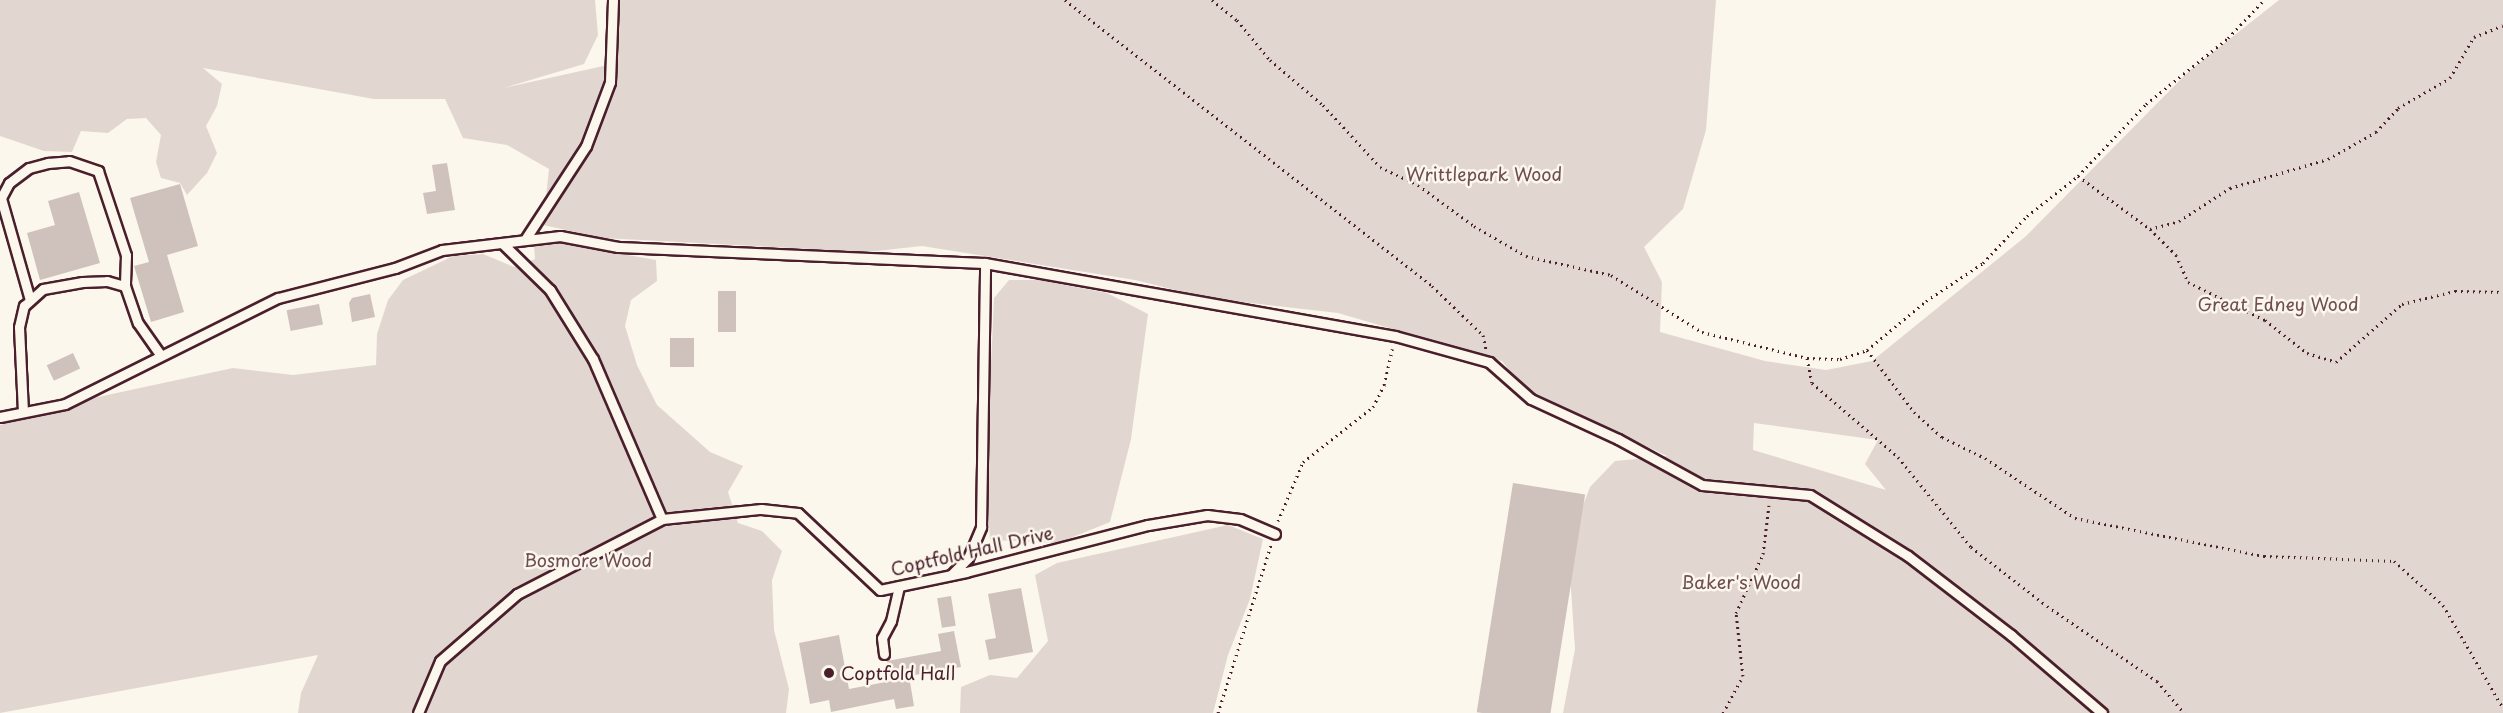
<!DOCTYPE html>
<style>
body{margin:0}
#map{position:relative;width:2503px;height:713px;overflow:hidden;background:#fbf7ec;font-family:"Playpen Sans",sans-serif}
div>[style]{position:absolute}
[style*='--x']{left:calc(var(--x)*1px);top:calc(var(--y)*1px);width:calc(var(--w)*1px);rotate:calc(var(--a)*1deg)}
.green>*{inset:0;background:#e2d7d0}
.building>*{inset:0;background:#cfc2bc;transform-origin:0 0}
.path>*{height:3px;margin-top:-1.5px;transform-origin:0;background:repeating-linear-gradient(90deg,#4a1f2b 0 1.5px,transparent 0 6px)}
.roads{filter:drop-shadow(2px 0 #4a1f2b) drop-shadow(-2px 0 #4a1f2b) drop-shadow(0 2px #4a1f2b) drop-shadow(0 -2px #4a1f2b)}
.lane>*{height:9px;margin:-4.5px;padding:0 4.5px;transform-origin:4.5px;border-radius:4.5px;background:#fbf7ec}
.dots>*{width:16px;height:16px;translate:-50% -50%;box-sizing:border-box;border:3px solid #fbf7ec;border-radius:50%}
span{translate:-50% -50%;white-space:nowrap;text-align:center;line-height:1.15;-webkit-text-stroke:5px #fbf7ec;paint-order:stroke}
.park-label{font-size:18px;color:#704d54}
.street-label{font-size:18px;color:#4a1f2b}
.poi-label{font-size:18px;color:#4a1f2b}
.left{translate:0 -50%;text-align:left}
</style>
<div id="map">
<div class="green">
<i style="clip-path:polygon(evenodd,0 0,595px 0,598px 35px,584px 64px,504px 88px,617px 63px,617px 0,1716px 0,1706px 130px,1683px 209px,1644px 247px,1662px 282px,1660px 332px,1765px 361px,1826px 370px,1872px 361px,2025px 237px,2188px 72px,2279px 0,2503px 0,2503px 713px,1563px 713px,1575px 649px,1568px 545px,1590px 487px,1615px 461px,1667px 456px,1522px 387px,1502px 361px,1338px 313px,1208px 298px,1135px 280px,922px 246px,867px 252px,602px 238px,543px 225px,549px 169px,507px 145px,463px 138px,445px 99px,374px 99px,203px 68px,222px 84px,217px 106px,206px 126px,217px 153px,207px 173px,187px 195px,180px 183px,161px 178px,156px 162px,161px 135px,146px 118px,127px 119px,108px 133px,81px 131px,72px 152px,44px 151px,0 136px,0 0,1754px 423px,1878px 440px,1865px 464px,1886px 490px,1753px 450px,1754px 423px)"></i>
<i style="clip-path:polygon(560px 243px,656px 260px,657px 281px,631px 300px,625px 326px,637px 365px,657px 405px,710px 452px,743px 466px,728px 492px,738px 523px,762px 531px,782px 551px,772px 580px,774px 630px,789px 689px,786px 713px,298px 713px,301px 693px,318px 655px,0 713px,0 425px,98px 397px,233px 368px,293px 375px,376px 365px,377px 334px,388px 300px,403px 280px,453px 256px,483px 254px,514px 267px,535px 259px,534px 246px)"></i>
<i style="clip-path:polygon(1009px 280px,1039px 280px,1107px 293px,1148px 314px,1131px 439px,1110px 522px,1058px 543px,990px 540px,986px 477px,994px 298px)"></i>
<i style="clip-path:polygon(1228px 525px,1263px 539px,1250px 599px,1228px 655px,1213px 713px,960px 713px,961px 687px,990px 675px,1017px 678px,1048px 641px,1035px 575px,1057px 563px)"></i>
</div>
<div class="building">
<i style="clip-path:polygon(447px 163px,455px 210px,427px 214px,423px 193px,436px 191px,432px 165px)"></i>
<i style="clip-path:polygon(180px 184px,198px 246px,167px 255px,184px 312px,151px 322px,134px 266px,149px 262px,130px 198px)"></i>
<i style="clip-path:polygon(79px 192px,100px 263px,40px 280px,27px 233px,55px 225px,48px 201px)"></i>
<i style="left:718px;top:291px;width:18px;height:41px"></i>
<i style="clip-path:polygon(370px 294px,375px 317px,352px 322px,349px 303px,352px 298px)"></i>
<i style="left:319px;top:304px;width:21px;height:33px;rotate:79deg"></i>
<i style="left:670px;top:338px;width:24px;height:29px"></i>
<i style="left:73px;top:353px;width:17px;height:29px;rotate:65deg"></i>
<i style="left:1513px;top:483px;width:73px;height:232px;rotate:9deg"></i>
<i style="clip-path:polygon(1021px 588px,1033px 652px,989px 660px,985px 640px,996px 638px,988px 594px)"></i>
<i style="left:951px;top:596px;width:30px;height:14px;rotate:81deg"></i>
<i style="clip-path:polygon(954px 631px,961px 667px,909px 676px,914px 706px,896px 709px,894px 699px,831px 712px,829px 700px,810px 704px,799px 643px,839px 635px,849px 689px,891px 681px,887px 661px,941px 651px,938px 634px)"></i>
</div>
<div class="path">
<i style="--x:1065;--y:0;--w:465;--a:37.9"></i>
<i style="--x:1432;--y:286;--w:71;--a:43.9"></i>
<i style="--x:1483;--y:335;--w:14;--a:78"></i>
<i style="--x:1212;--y:0;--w:32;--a:39"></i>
<i style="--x:1237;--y:20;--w:52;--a:50.5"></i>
<i style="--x:1270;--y:60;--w:70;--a:40.3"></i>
<i style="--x:1323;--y:105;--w:84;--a:47.4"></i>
<i style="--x:1380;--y:167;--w:42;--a:25.3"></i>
<i style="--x:1418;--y:185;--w:69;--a:36.2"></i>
<i style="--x:1474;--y:226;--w:60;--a:30"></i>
<i style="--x:1526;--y:256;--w:87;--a:12.6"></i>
<i style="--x:1611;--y:275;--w:107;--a:32.1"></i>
<i style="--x:1702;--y:332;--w:108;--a:13.9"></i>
<i style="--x:1807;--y:358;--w:33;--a:2"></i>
<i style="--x:1840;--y:359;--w:28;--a:-18"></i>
<i style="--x:1867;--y:350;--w:77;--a:-39.7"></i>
<i style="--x:1926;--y:301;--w:69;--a:-33.7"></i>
<i style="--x:1983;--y:263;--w:64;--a:-46.9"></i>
<i style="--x:2027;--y:216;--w:65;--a:-38.1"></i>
<i style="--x:2078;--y:176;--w:99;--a:-46.6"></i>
<i style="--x:2146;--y:104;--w:105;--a:-38.8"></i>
<i style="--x:2228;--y:38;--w:52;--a:-46.5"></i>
<i style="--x:2078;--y:176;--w:89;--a:36.4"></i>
<i style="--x:2150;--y:229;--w:37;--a:45"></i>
<i style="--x:2176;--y:255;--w:30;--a:66"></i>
<i style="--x:2188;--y:282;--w:86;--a:26.3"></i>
<i style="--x:2265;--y:320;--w:53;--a:38.2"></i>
<i style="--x:2307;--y:353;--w:30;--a:17"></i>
<i style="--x:2336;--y:362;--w:88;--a:-41.3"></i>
<i style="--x:2402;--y:304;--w:55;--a:-13.8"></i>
<i style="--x:2455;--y:291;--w:48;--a:1.2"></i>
<i style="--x:2150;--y:229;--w:30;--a:-15"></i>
<i style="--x:2179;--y:221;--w:61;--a:-32.9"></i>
<i style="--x:2230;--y:188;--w:102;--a:-16.5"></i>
<i style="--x:2328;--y:159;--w:55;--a:-29.4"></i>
<i style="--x:2376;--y:132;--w:33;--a:-47"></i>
<i style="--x:2398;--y:108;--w:60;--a:-30"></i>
<i style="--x:2450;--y:78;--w:48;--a:-59.7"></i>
<i style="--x:2474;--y:37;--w:31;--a:-22"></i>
<i style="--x:1867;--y:350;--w:78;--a:52.8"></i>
<i style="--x:1914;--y:412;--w:38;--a:42"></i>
<i style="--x:1942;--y:437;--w:48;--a:26"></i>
<i style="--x:1985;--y:458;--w:108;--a:33.7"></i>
<i style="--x:2075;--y:518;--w:193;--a:11.4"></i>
<i style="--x:2264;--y:556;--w:130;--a:2.2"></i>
<i style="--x:2394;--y:561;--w:66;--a:41.9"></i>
<i style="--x:2443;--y:605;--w:119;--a:59.8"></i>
<i style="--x:1807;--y:358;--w:25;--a:79"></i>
<i style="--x:1812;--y:383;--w:113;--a:40.7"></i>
<i style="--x:1898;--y:457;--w:116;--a:51"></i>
<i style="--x:1971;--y:547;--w:96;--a:37.8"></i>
<i style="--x:2047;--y:606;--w:133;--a:34.3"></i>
<i style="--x:2157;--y:681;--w:42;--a:49.8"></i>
<i style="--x:1278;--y:521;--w:64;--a:-67"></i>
<i style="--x:1303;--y:462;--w:89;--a:-38.2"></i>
<i style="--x:1373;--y:407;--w:25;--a:-63"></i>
<i style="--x:1384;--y:385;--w:37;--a:-77"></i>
<i style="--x:1218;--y:713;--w:176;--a:-72.5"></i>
<i style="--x:1723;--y:713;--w:42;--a:-61.6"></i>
<i style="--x:1743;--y:676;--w:63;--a:-96.3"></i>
<i style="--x:1736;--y:613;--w:65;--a:-65.4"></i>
<i style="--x:1763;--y:554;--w:49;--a:-83"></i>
</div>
<div class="roads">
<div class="lane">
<i style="--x:526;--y:238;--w:110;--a:-56.9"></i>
<i style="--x:586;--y:146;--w:68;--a:-69.4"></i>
<i style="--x:610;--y:82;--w:82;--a:-87.9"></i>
<i style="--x:502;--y:243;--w:67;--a:44.4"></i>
<i style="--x:550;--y:290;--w:81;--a:58.1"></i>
<i style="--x:593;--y:359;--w:174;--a:66.7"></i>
<i style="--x:30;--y:300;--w:106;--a:-105.9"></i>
<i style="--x:1;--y:198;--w:17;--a:-62"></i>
<i style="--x:9;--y:183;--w:25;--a:-37"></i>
<i style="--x:29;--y:168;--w:20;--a:-15"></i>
<i style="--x:48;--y:163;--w:21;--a:-5"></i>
<i style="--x:69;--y:161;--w:31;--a:19"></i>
<i style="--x:98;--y:171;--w:89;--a:71.6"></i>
<i style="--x:126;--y:255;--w:31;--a:92"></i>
<i style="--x:23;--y:412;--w:85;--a:-92.7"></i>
<i style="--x:19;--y:327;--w:22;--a:-77"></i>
<i style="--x:24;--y:306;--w:25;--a:-42"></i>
<i style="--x:43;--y:289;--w:40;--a:-10"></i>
<i style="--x:82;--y:282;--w:25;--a:-2"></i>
<i style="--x:107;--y:281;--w:19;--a:16"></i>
<i style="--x:125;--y:286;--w:39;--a:71"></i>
<i style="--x:138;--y:323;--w:39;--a:55"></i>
<i style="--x:0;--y:417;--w:66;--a:-11.3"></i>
<i style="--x:65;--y:404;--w:238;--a:-26.5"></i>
<i style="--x:278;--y:298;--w:121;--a:-14.4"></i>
<i style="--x:395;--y:268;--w:50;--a:-21"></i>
<i style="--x:442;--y:250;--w:119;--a:-6.8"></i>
<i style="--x:560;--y:236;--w:59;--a:10.7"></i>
<i style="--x:618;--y:247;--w:367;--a:2.5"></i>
<i style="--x:985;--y:263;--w:416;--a:10.1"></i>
<i style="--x:1395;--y:336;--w:98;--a:15.5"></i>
<i style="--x:1489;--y:362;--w:56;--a:41.4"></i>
<i style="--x:1531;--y:399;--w:96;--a:24.7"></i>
<i style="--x:1618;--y:439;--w:96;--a:28.7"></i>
<i style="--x:1702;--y:485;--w:108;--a:5.3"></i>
<i style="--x:1810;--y:495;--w:115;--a:31.9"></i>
<i style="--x:1908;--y:556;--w:130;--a:37.5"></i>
<i style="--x:2011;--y:635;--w:120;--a:40.6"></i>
<i style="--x:951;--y:575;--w:24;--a:-45"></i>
<i style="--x:968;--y:558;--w:34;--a:-67"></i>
<i style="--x:981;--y:527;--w:264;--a:-89.1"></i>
<i style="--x:884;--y:654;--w:16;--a:-97"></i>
<i style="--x:882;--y:638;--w:19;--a:-62"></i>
<i style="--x:891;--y:621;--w:36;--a:-77"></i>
<i style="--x:418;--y:713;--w:56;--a:-67.1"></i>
<i style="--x:440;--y:661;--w:102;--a:-41"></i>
<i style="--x:517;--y:594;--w:163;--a:-27.3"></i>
<i style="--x:662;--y:519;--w:100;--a:-5.8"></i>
<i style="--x:761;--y:509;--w:37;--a:6"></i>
<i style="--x:798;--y:513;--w:112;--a:43.2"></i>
<i style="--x:880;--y:590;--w:88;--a:-11.8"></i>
<i style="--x:966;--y:572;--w:188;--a:-14.5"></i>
<i style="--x:1148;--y:525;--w:60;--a:-9.6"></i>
<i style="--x:1207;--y:515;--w:33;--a:7"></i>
<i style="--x:1240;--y:519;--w:38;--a:23"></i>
</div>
</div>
<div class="dots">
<i style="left:829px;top:673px;background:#4a1f2b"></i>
</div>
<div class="park-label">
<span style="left:1484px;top:174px">Writtlepark Wood</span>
<span style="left:2278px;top:304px">Great Edney Wood</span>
<span style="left:588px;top:560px">Bosmore Wood</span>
<span style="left:1741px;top:582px">Baker's Wood</span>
</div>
<div class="street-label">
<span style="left:972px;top:551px;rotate:-13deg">Coptfold Hall Drive</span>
</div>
<div class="poi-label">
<span class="left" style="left:841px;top:673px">Coptfold Hall</span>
</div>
</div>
